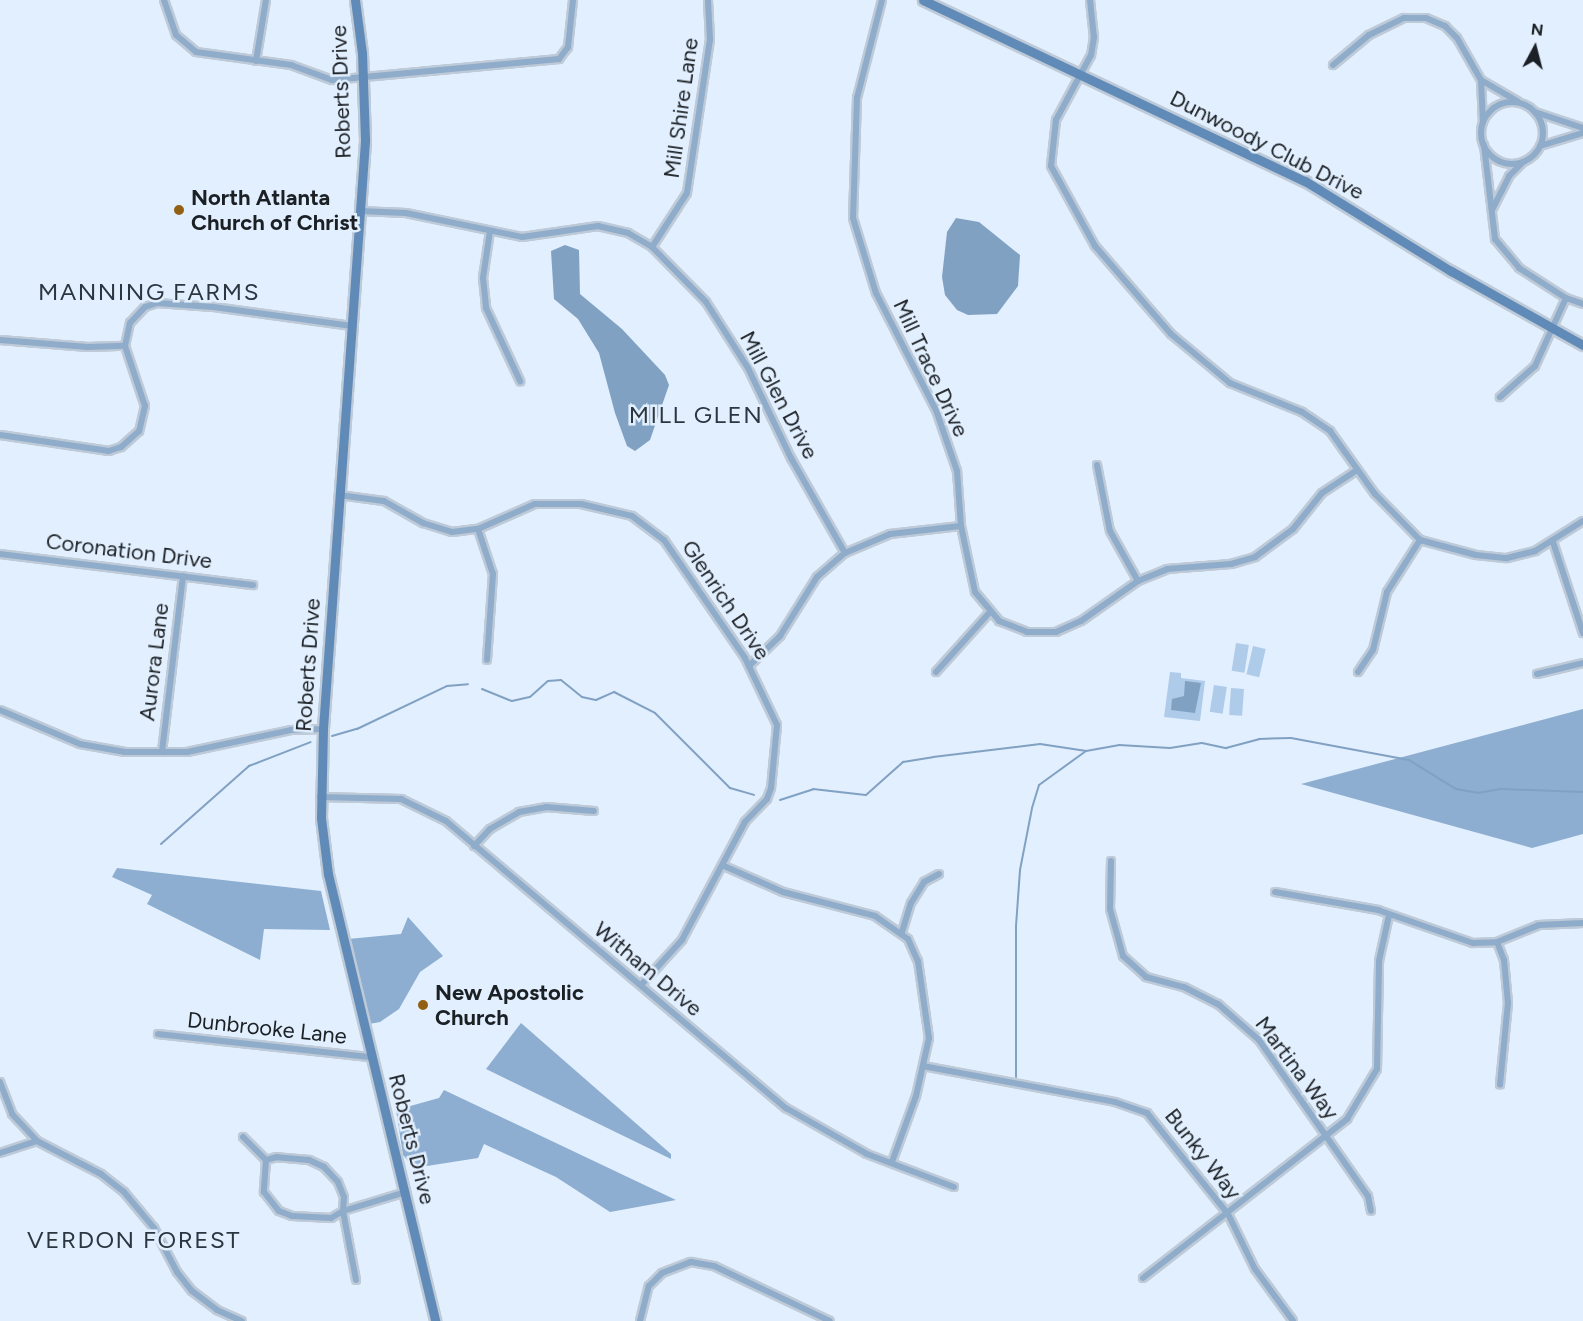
<!DOCTYPE html>
<style>
body{margin:0}
#map{position:relative;width:1583px;height:1321px;overflow:hidden;background:#e2effe;font-family:Figtree,sans-serif}
div>[style]{position:absolute}
[style*='--x']{left:calc(var(--x)*1px);top:calc(var(--y)*1px);width:calc(var(--w)*1px);rotate:calc(var(--a)*1deg)}
.green>*{inset:0;background:#aecbe9;transform-origin:0 0}
.forest>*{inset:0;background:#8daed0}
.water>*{inset:0;background:#81a1c3}
.stream>*{height:2px;margin:-1px;padding:0 1px;transform-origin:1px;border-radius:1px;background:#81a1c3}
.roads{filter:drop-shadow(2px 0 #becad7) drop-shadow(-2px 0 #becad7) drop-shadow(0 2px #becad7) drop-shadow(0 -2px #becad7)}
.street>*{height:6px;margin:-3px;padding:0 3px;transform-origin:3px;border-radius:3px;background:#8faccb}
.street>.ring{margin:-3px;padding:0;box-sizing:content-box;background:none;border:6px solid #8faccb;border-radius:50%}
.secondary>*{height:9px;margin:-4.5px;padding:0 4.5px;transform-origin:4.5px;border-radius:4.5px;background:#608bb8}
.dots>*{width:16px;height:16px;translate:-50% -50%;box-sizing:border-box;border:3px solid #e2effe;border-radius:50%}
span{translate:-50% -50%;white-space:nowrap;text-align:center;line-height:1.15;-webkit-text-stroke:5px #e2effe;paint-order:stroke}
.street-label{font-size:22px;color:#1b2025}
.poi-label{font-size:22px;color:#1b2025;font-weight:700}
.left{translate:0 -50%;text-align:left}
.neighbourhood-label{font-size:24px;color:#2b3641;letter-spacing:1.5px}
.north{position:absolute;left:1505px;top:18px;width:60px;height:60px;-webkit-text-stroke:4px #e2effe;paint-order:stroke;rotate:7deg;font-size:16px;font-weight:700;line-height:24px;text-align:center;color:#1b2025}
.north::after{content:'';display:block;margin:auto;width:21px;height:27px;background:#1b2025;clip-path:polygon(50% 0,100% 100%,50% 72%,0 100%)}
</style>
<div id="map">
<div class="green">
<i style="left:1236px;top:643px;width:13px;height:28px;rotate:9deg"></i>
<i style="left:1253px;top:646px;width:13px;height:29px;rotate:13deg"></i>
<i style="clip-path:polygon(1170px 672px,1181px 673px,1181px 678px,1205px 681px,1200px 721px,1164px 717px)"></i>
<i style="left:1214px;top:685px;width:13px;height:27px;rotate:9deg"></i>
<i style="left:1231px;top:688px;width:13px;height:27px;rotate:4deg"></i>
</div>
<div class="forest">
<i style="clip-path:polygon(1583px 709px,1583px 834px,1532px 848px,1301px 784px)"></i>
<i style="clip-path:polygon(117px 868px,321px 891px,330px 930px,264px 929px,260px 960px,147px 904px,152px 895px,112px 877px)"></i>
<i style="clip-path:polygon(408px 917px,443px 956px,420px 972px,399px 1009px,380px 1022px,369px 1024px,348px 939px,401px 934px)"></i>
<i style="clip-path:polygon(521px 1023px,671px 1154px,671px 1159px,486px 1069px)"></i>
<i style="clip-path:polygon(444px 1090px,676px 1200px,610px 1212px,556px 1177px,484px 1144px,478px 1158px,414px 1168px,403px 1155px,396px 1110px,439px 1098px)"></i>
</div>
<div class="water">
<i style="clip-path:polygon(956px 218px,979px 222px,1020px 255px,1018px 286px,997px 314px,968px 315px,957px 310px,945px 295px,942px 277px,947px 232px)"></i>
<i style="clip-path:polygon(565px 245px,579px 250px,580px 294px,622px 329px,665px 375px,669px 385px,650px 440px,635px 451px,627px 446px,615px 413px,599px 353px,578px 319px,554px 299px,551px 251px)"></i>
<i style="clip-path:polygon(1185px 681px,1201px 683px,1195px 713px,1171px 710px,1172px 699px,1184px 696px)"></i>
</div>
<div class="stream">
<i style="--x:482;--y:689;--w:32;--a:22"></i>
<i style="--x:512;--y:701;--w:18;--a:-13"></i>
<i style="--x:530;--y:697;--w:24;--a:-42"></i>
<i style="--x:548;--y:681;--w:13;--a:-4"></i>
<i style="--x:561;--y:680;--w:27;--a:39"></i>
<i style="--x:582;--y:697;--w:14;--a:12"></i>
<i style="--x:596;--y:700;--w:20;--a:-24"></i>
<i style="--x:614;--y:692;--w:46;--a:27.1"></i>
<i style="--x:655;--y:713;--w:106;--a:45"></i>
<i style="--x:730;--y:788;--w:25;--a:16"></i>
<i style="--x:332;--y:736;--w:26;--a:-16"></i>
<i style="--x:357;--y:729;--w:100;--a:-25.5"></i>
<i style="--x:447;--y:686;--w:21;--a:-5"></i>
<i style="--x:780;--y:800;--w:35;--a:-18"></i>
<i style="--x:813;--y:789;--w:53;--a:6.5"></i>
<i style="--x:866;--y:795;--w:50;--a:-41.7"></i>
<i style="--x:903;--y:762;--w:30;--a:-9"></i>
<i style="--x:933;--y:757;--w:108;--a:-6.9"></i>
<i style="--x:1040;--y:744;--w:47;--a:8.7"></i>
<i style="--x:161;--y:844;--w:118;--a:-41.6"></i>
<i style="--x:249;--y:766;--w:66;--a:-21.2"></i>
<i style="--x:1016;--y:1077;--w:151;--a:-90"></i>
<i style="--x:1016;--y:926;--w:56;--a:-85.9"></i>
<i style="--x:1020;--y:870;--w:63;--a:-79"></i>
<i style="--x:1032;--y:808;--w:24;--a:-73"></i>
<i style="--x:1039;--y:785;--w:58;--a:-35.9"></i>
<i style="--x:1086;--y:751;--w:34;--a:-10"></i>
<i style="--x:1119;--y:745;--w:51;--a:3.4"></i>
<i style="--x:1170;--y:748;--w:32;--a:-9"></i>
<i style="--x:1202;--y:743;--w:25;--a:12"></i>
<i style="--x:1226;--y:748;--w:34;--a:-15"></i>
<i style="--x:1259;--y:739;--w:32;--a:-2"></i>
<i style="--x:1291;--y:738;--w:120;--a:10.6"></i>
<i style="--x:1409;--y:760;--w:55;--a:31.7"></i>
<i style="--x:1456;--y:789;--w:22;--a:10"></i>
<i style="--x:1478;--y:793;--w:23;--a:-10"></i>
<i style="--x:1501;--y:789;--w:82;--a:2.1"></i>
</div>
<div class="roads">
<div class="street">
<i style="--x:164;--y:0;--w:37;--a:71"></i>
<i style="--x:176;--y:35;--w:26;--a:40"></i>
<i style="--x:196;--y:52;--w:96;--a:7.8"></i>
<i style="--x:291;--y:65;--w:44;--a:20.1"></i>
<i style="--x:332;--y:80;--w:228;--a:-5.3"></i>
<i style="--x:559;--y:59;--w:15;--a:-53"></i>
<i style="--x:568;--y:47;--w:47;--a:-83.9"></i>
<i style="--x:882;--y:0;--w:101;--a:104.3"></i>
<i style="--x:857;--y:98;--w:120;--a:91.9"></i>
<i style="--x:853;--y:218;--w:78;--a:73"></i>
<i style="--x:876;--y:293;--w:131;--a:62.9"></i>
<i style="--x:936;--y:410;--w:65;--a:71"></i>
<i style="--x:957;--y:471;--w:55;--a:85.8"></i>
<i style="--x:961;--y:526;--w:67;--a:78"></i>
<i style="--x:975;--y:592;--w:38;--a:50"></i>
<i style="--x:999;--y:621;--w:30;--a:21"></i>
<i style="--x:1027;--y:632;--w:29;--a:0"></i>
<i style="--x:1056;--y:632;--w:27;--a:-24"></i>
<i style="--x:1081;--y:621;--w:70;--a:-35.1"></i>
<i style="--x:1138;--y:581;--w:31;--a:-22"></i>
<i style="--x:1167;--y:569;--w:64;--a:-4.5"></i>
<i style="--x:1231;--y:564;--w:25;--a:-16"></i>
<i style="--x:1255;--y:557;--w:47;--a:-36.4"></i>
<i style="--x:1293;--y:529;--w:46;--a:-51.1"></i>
<i style="--x:1322;--y:493;--w:42;--a:-33.3"></i>
<i style="--x:1090;--y:0;--w:37;--a:84"></i>
<i style="--x:1094;--y:37;--w:18;--a:99"></i>
<i style="--x:1091;--y:55;--w:74;--a:118.3"></i>
<i style="--x:1056;--y:120;--w:46;--a:96.2"></i>
<i style="--x:1051;--y:166;--w:91;--a:61.2"></i>
<i style="--x:1095;--y:246;--w:116;--a:49.2"></i>
<i style="--x:1171;--y:334;--w:77;--a:39.7"></i>
<i style="--x:1230;--y:383;--w:78;--a:21.9"></i>
<i style="--x:1302;--y:412;--w:34;--a:34"></i>
<i style="--x:1330;--y:431;--w:77;--a:54.5"></i>
<i style="--x:1375;--y:494;--w:64;--a:45.6"></i>
<i style="--x:1420;--y:540;--w:58;--a:15"></i>
<i style="--x:1476;--y:555;--w:31;--a:6"></i>
<i style="--x:1507;--y:558;--w:29;--a:-14"></i>
<i style="--x:1535;--y:551;--w:57;--a:-32"></i>
<i style="--x:256;--y:61;--w:62;--a:-80.7"></i>
<i style="--x:1333;--y:65;--w:47;--a:-39.8"></i>
<i style="--x:1369;--y:35;--w:39;--a:-26"></i>
<i style="--x:1404;--y:18;--w:22;--a:0"></i>
<i style="--x:1426;--y:18;--w:21;--a:23"></i>
<i style="--x:1445;--y:26;--w:17;--a:45"></i>
<i style="--x:1457;--y:38;--w:48;--a:60.3"></i>
<i style="--x:1481;--y:80;--w:42;--a:87.3"></i>
<i style="--x:1481;--y:80;--w:42;--a:30.3"></i>
<i class="ring" style="left:1481px;top:102px;width:56px;height:56px"></i>
<i style="--x:1535;--y:112;--w:51;--a:18.4"></i>
<i style="--x:1484;--y:145;--w:95;--a:83.3"></i>
<i style="--x:1495;--y:239;--w:38;--a:50"></i>
<i style="--x:1519;--y:268;--w:56;--a:32.6"></i>
<i style="--x:1566;--y:298;--w:75;--a:114.5"></i>
<i style="--x:1535;--y:366;--w:47;--a:138.5"></i>
<i style="--x:1540;--y:146;--w:45;--a:-16.8"></i>
<i style="--x:1492;--y:210;--w:38;--a:-63"></i>
<i style="--x:1509;--y:176;--w:20;--a:-45"></i>
<i style="--x:360;--y:211;--w:46;--a:2.5"></i>
<i style="--x:406;--y:213;--w:118;--a:11.7"></i>
<i style="--x:522;--y:237;--w:77;--a:-8.2"></i>
<i style="--x:598;--y:226;--w:31;--a:13"></i>
<i style="--x:628;--y:233;--w:28;--a:30"></i>
<i style="--x:652;--y:247;--w:77;--a:45.5"></i>
<i style="--x:706;--y:302;--w:78;--a:57.5"></i>
<i style="--x:748;--y:368;--w:100;--a:64.5"></i>
<i style="--x:791;--y:458;--w:109;--a:60.4"></i>
<i style="--x:490;--y:231;--w:48;--a:98.5"></i>
<i style="--x:483;--y:278;--w:30;--a:84"></i>
<i style="--x:486;--y:308;--w:81;--a:65"></i>
<i style="--x:652;--y:247;--w:64;--a:-57.1"></i>
<i style="--x:687;--y:193;--w:155;--a:-81.5"></i>
<i style="--x:710;--y:40;--w:40;--a:-92.9"></i>
<i style="--x:1566;--y:298;--w:18;--a:19"></i>
<i style="--x:0;--y:340;--w:88;--a:4.5"></i>
<i style="--x:88;--y:347;--w:37;--a:-2"></i>
<i style="--x:125;--y:346;--w:63;--a:71.6"></i>
<i style="--x:145;--y:406;--w:26;--a:103"></i>
<i style="--x:139;--y:431;--w:24;--a:138"></i>
<i style="--x:121;--y:447;--w:13;--a:162"></i>
<i style="--x:109;--y:451;--w:110;--a:-171.6"></i>
<i style="--x:125;--y:346;--w:24;--a:-78"></i>
<i style="--x:130;--y:323;--w:22;--a:-47"></i>
<i style="--x:145;--y:307;--w:13;--a:-18"></i>
<i style="--x:157;--y:303;--w:56;--a:4.1"></i>
<i style="--x:213;--y:307;--w:139;--a:7.8"></i>
<i style="--x:1097;--y:465;--w:67;--a:78.9"></i>
<i style="--x:1110;--y:531;--w:57;--a:60.8"></i>
<i style="--x:339;--y:495;--w:45;--a:7.6"></i>
<i style="--x:384;--y:501;--w:45;--a:29.4"></i>
<i style="--x:423;--y:523;--w:30;--a:17"></i>
<i style="--x:452;--y:532;--w:26;--a:-7"></i>
<i style="--x:478;--y:529;--w:62;--a:-23.7"></i>
<i style="--x:535;--y:504;--w:46;--a:0"></i>
<i style="--x:581;--y:504;--w:52;--a:13.2"></i>
<i style="--x:632;--y:516;--w:40;--a:37"></i>
<i style="--x:664;--y:540;--w:143;--a:55.5"></i>
<i style="--x:745;--y:658;--w:74;--a:64.5"></i>
<i style="--x:777;--y:725;--w:63;--a:95.4"></i>
<i style="--x:771;--y:788;--w:12;--a:110"></i>
<i style="--x:767;--y:799;--w:32;--a:134"></i>
<i style="--x:745;--y:822;--w:134;--a:118.1"></i>
<i style="--x:682;--y:940;--w:59;--a:132.3"></i>
<i style="--x:478;--y:529;--w:47;--a:71.6"></i>
<i style="--x:493;--y:574;--w:86;--a:94"></i>
<i style="--x:1553;--y:542;--w:96;--a:71.8"></i>
<i style="--x:0;--y:554;--w:255;--a:7"></i>
<i style="--x:750;--y:665;--w:42;--a:-44"></i>
<i style="--x:780;--y:636;--w:70;--a:-57.9"></i>
<i style="--x:817;--y:577;--w:37;--a:-41"></i>
<i style="--x:845;--y:553;--w:49;--a:-22.9"></i>
<i style="--x:890;--y:534;--w:71;--a:-6.4"></i>
<i style="--x:936;--y:672;--w:81;--a:-48"></i>
<i style="--x:1358;--y:672;--w:27;--a:-56"></i>
<i style="--x:1373;--y:650;--w:60;--a:-76.4"></i>
<i style="--x:1387;--y:592;--w:62;--a:-57.6"></i>
<i style="--x:1537;--y:674;--w:47;--a:-13.4"></i>
<i style="--x:0;--y:710;--w:87;--a:23"></i>
<i style="--x:80;--y:744;--w:46;--a:10.1"></i>
<i style="--x:125;--y:752;--w:62;--a:0"></i>
<i style="--x:187;--y:752;--w:106;--a:-11.9"></i>
<i style="--x:291;--y:730;--w:32;--a:-2"></i>
<i style="--x:162;--y:752;--w:177;--a:-83.2"></i>
<i style="--x:320;--y:797;--w:81;--a:1.4"></i>
<i style="--x:401;--y:799;--w:50;--a:26.1"></i>
<i style="--x:446;--y:821;--w:445;--a:40.2"></i>
<i style="--x:786;--y:1108;--w:93;--a:29.6"></i>
<i style="--x:867;--y:1154;--w:93;--a:20.8"></i>
<i style="--x:474;--y:846;--w:23;--a:-47"></i>
<i style="--x:490;--y:829;--w:34;--a:-30"></i>
<i style="--x:519;--y:812;--w:27;--a:-10"></i>
<i style="--x:546;--y:807;--w:48;--a:4.8"></i>
<i style="--x:1111;--y:861;--w:48;--a:91.2"></i>
<i style="--x:1110;--y:909;--w:49;--a:74.5"></i>
<i style="--x:1123;--y:956;--w:31;--a:42"></i>
<i style="--x:1146;--y:977;--w:39;--a:15"></i>
<i style="--x:1184;--y:987;--w:38;--a:27"></i>
<i style="--x:1218;--y:1004;--w:55;--a:41.3"></i>
<i style="--x:1259;--y:1040;--w:190;--a:55.1"></i>
<i style="--x:1368;--y:1196;--w:15;--a:79"></i>
<i style="--x:724;--y:866;--w:64;--a:23.8"></i>
<i style="--x:783;--y:892;--w:95;--a:14.6"></i>
<i style="--x:875;--y:916;--w:40;--a:34.9"></i>
<i style="--x:908;--y:939;--w:24;--a:66"></i>
<i style="--x:918;--y:961;--w:78;--a:81.9"></i>
<i style="--x:929;--y:1038;--w:59;--a:102.6"></i>
<i style="--x:916;--y:1096;--w:70;--a:110"></i>
<i style="--x:1275;--y:892;--w:105;--a:9.9"></i>
<i style="--x:1378;--y:910;--w:101;--a:19.2"></i>
<i style="--x:1473;--y:943;--w:24;--a:-2"></i>
<i style="--x:1497;--y:942;--w:45;--a:-22"></i>
<i style="--x:1539;--y:925;--w:44;--a:-2.6"></i>
<i style="--x:902;--y:932;--w:30;--a:-73"></i>
<i style="--x:911;--y:903;--w:25;--a:-58"></i>
<i style="--x:924;--y:882;--w:17;--a:-28"></i>
<i style="--x:1497;--y:942;--w:19;--a:69"></i>
<i style="--x:1504;--y:960;--w:43;--a:84.7"></i>
<i style="--x:1508;--y:1003;--w:82;--a:95.6"></i>
<i style="--x:158;--y:1034;--w:214;--a:6.2"></i>
<i style="--x:923;--y:1066;--w:195;--a:10.6"></i>
<i style="--x:1115;--y:1102;--w:34;--a:19"></i>
<i style="--x:1147;--y:1113;--w:129;--a:51.3"></i>
<i style="--x:1228;--y:1214;--w:61;--a:63.9"></i>
<i style="--x:1255;--y:1269;--w:64;--a:53.8"></i>
<i style="--x:0;--y:1082;--w:34;--a:69"></i>
<i style="--x:12;--y:1114;--w:37;--a:47"></i>
<i style="--x:37;--y:1141;--w:72;--a:27.3"></i>
<i style="--x:101;--y:1174;--w:29;--a:38"></i>
<i style="--x:124;--y:1192;--w:47;--a:50.2"></i>
<i style="--x:154;--y:1228;--w:50;--a:62.4"></i>
<i style="--x:177;--y:1272;--w:24;--a:52"></i>
<i style="--x:192;--y:1291;--w:31;--a:37"></i>
<i style="--x:217;--y:1310;--w:27;--a:24"></i>
<i style="--x:243;--y:1137;--w:33;--a:45"></i>
<i style="--x:0;--y:1153;--w:39;--a:-18"></i>
<i style="--x:1143;--y:1278;--w:259;--a:-37.9"></i>
<i style="--x:1347;--y:1119;--w:58;--a:-59"></i>
<i style="--x:1377;--y:1069;--w:108;--a:-88.9"></i>
<i style="--x:1379;--y:961;--w:47;--a:-77.7"></i>
<i style="--x:356;--y:1280;--w:70;--a:-100.7"></i>
<i style="--x:343;--y:1211;--w:14;--a:-86"></i>
<i style="--x:344;--y:1197;--w:16;--a:-112"></i>
<i style="--x:338;--y:1182;--w:21;--a:-133"></i>
<i style="--x:324;--y:1167;--w:17;--a:-155"></i>
<i style="--x:309;--y:1160;--w:32;--a:-175"></i>
<i style="--x:277;--y:1157;--w:11;--a:165"></i>
<i style="--x:266;--y:1160;--w:32;--a:94"></i>
<i style="--x:264;--y:1192;--w:24;--a:52"></i>
<i style="--x:279;--y:1211;--w:14;--a:21"></i>
<i style="--x:292;--y:1216;--w:39;--a:3"></i>
<i style="--x:331;--y:1218;--w:14;--a:-30"></i>
<i style="--x:343;--y:1211;--w:66;--a:-16.8"></i>
<i style="--x:640;--y:1321;--w:36;--a:-76"></i>
<i style="--x:649;--y:1286;--w:18;--a:-45"></i>
<i style="--x:662;--y:1273;--w:31;--a:-21"></i>
<i style="--x:691;--y:1262;--w:23;--a:10"></i>
<i style="--x:714;--y:1266;--w:128;--a:25.4"></i>
</div>
<div class="secondary">
<i style="--x:355;--y:0;--w:53;--a:82.5"></i>
<i style="--x:362;--y:53;--w:88;--a:88"></i>
<i style="--x:365;--y:141;--w:589;--a:94.09"></i>
<i style="--x:323;--y:729;--w:89;--a:91.3"></i>
<i style="--x:321;--y:818;--w:56;--a:82.9"></i>
<i style="--x:328;--y:874;--w:460;--a:76.5"></i>
<i style="--x:923;--y:0;--w:423;--a:25.4"></i>
<i style="--x:1305;--y:181;--w:172;--a:31.7"></i>
<i style="--x:1451;--y:271;--w:151;--a:29.3"></i>
</div>
</div>
<div class="dots">
<i style="left:179px;top:210px;background:#935f13"></i>
<i style="left:423px;top:1005px;background:#935f13"></i>
</div>
<div class="street-label">
<span style="left:341px;top:92px;rotate:-92deg">Roberts Drive</span>
<span style="left:681px;top:108px;rotate:-82deg">Mill Shire Lane</span>
<span style="left:1267px;top:145px;rotate:27deg">Dunwoody Club Drive</span>
<span style="left:931px;top:368px;rotate:65deg">Mill Trace Drive</span>
<span style="left:779px;top:395px;rotate:62deg">Mill Glen Drive</span>
<span style="left:129px;top:551px;rotate:7deg">Coronation Drive</span>
<span style="left:726px;top:600px;rotate:56deg">Glenrich Drive</span>
<span style="left:154px;top:662px;rotate:-83deg">Aurora Lane</span>
<span style="left:308px;top:665px;rotate:-86deg">Roberts Drive</span>
<span style="left:648px;top:969px;rotate:40deg">Witham Drive</span>
<span style="left:267px;top:1028px;rotate:6deg">Dunbrooke Lane</span>
<span style="left:1297px;top:1068px;rotate:53deg">Martina Way</span>
<span style="left:412px;top:1139px;rotate:76deg">Roberts Drive</span>
<span style="left:1203px;top:1154px;rotate:52deg">Bunky Way</span>
</div>
<div class="poi-label">
<span class="left" style="left:191px;top:210px">North Atlanta<br>Church of Christ</span>
<span class="left" style="left:435px;top:1005px">New Apostolic<br>Church</span>
</div>
<div class="neighbourhood-label">
<span style="left:149px;top:292px">MANNING FARMS</span>
<span style="left:696px;top:415px">MILL GLEN</span>
<span style="left:134px;top:1240px">VERDON FOREST</span>
</div>
<div class="north">N</div>
</div>
